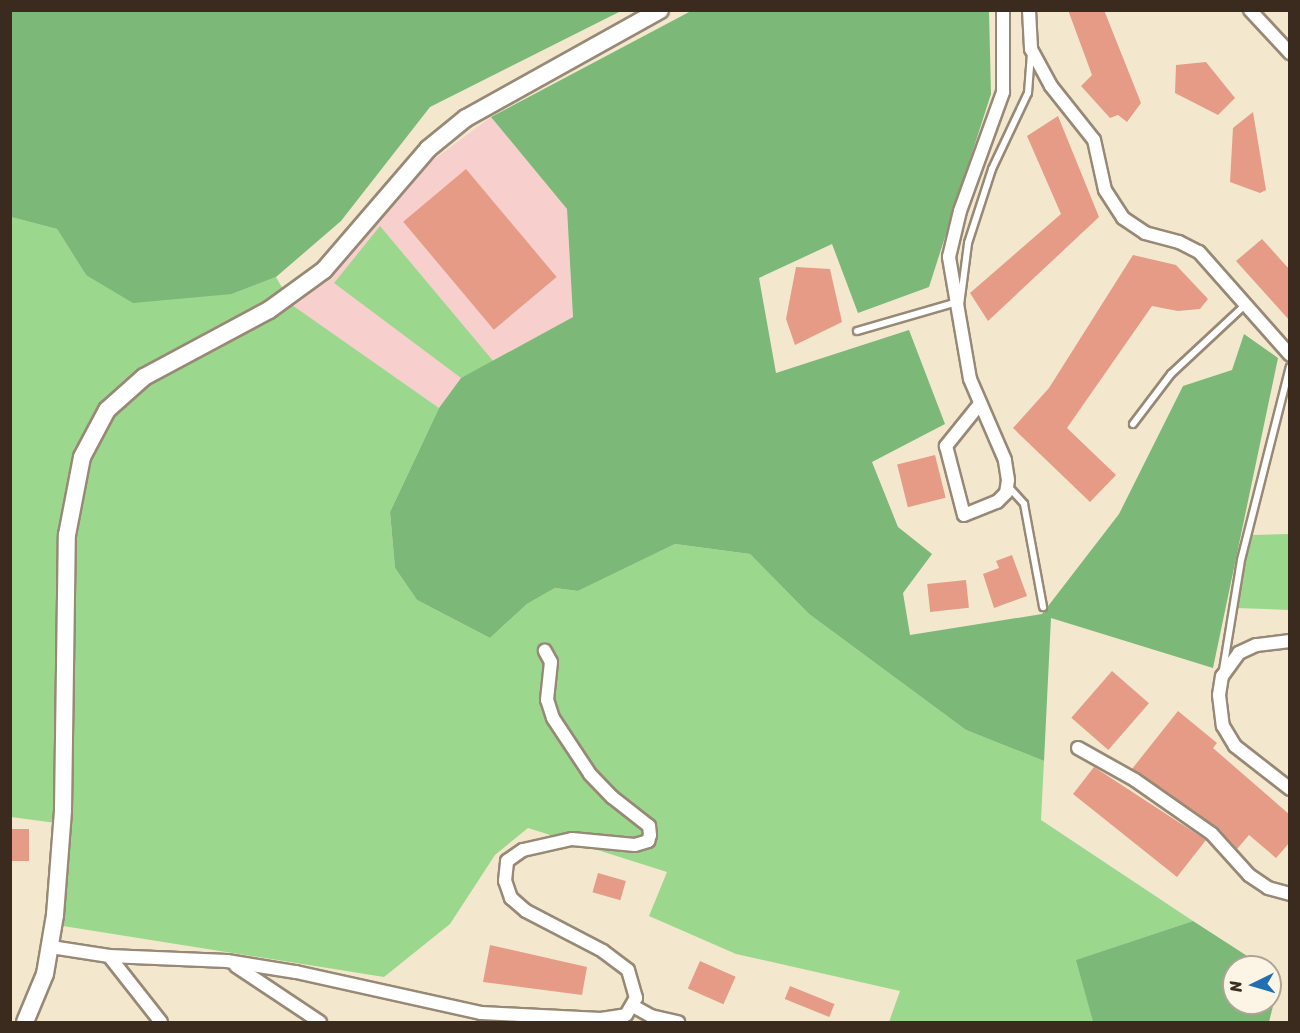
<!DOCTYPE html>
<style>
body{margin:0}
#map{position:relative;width:1300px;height:1033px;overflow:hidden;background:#f3e8cd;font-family:Sriracha,sans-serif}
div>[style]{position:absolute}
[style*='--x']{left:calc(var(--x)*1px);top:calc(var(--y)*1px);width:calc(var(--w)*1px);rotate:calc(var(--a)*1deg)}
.built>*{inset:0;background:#f7d0ce}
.green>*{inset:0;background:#9bd88d}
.forest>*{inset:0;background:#7cb878}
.building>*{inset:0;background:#e69b87;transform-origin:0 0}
.roads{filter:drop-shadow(2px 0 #978976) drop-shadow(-2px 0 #978976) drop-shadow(0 2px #978976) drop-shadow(0 -2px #978976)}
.lane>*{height:6px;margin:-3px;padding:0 3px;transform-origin:3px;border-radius:3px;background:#fff}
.street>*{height:12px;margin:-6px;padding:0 6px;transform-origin:6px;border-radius:6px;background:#fff}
.secondary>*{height:16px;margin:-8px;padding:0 8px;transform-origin:8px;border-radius:8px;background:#fff}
span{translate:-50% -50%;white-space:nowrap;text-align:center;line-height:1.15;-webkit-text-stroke:4.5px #fcf5e5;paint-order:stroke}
.frame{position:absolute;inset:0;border:12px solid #3b2a1e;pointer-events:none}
.north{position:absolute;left:1222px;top:955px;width:60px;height:60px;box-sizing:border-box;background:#fcf5e5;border:2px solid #afa495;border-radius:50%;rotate:265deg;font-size:16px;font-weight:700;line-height:24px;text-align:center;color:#3b2a1e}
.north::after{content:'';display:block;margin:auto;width:21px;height:27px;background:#1f6fb2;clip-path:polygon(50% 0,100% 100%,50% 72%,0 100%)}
</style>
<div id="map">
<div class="built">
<i style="clip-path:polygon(491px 117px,567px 209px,573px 317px,461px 378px,439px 408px,291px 305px,421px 169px)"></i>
</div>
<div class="green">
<i style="clip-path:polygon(11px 217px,57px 229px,86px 275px,232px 294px,276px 277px,292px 305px,439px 408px,390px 512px,395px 568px,417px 600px,490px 638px,527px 604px,555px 588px,578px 591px,675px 544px,750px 554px,809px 614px,966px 730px,1044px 761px,1041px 820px,1193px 921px,1077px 960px,1093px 1022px,889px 1022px,900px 991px,736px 954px,649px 916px,667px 872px,528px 828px,495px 855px,450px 924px,384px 977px,63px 926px,71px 825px,11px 817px)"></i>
<i style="clip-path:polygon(380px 226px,494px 362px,461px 378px,334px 283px)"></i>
<i style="clip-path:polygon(1289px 534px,1289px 610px,1236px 608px,1251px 535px)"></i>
</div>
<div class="forest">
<i style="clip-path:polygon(11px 10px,621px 10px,621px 11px,430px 107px,341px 221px,276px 277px,232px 294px,133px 303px,86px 275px,57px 229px,11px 217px)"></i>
<i style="clip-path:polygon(691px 11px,989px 11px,991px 94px,929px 287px,858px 313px,832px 244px,759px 278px,776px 373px,909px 330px,945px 424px,872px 462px,898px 527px,932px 554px,903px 593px,910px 635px,1042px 614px,1119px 514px,1183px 386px,1232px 370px,1244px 334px,1278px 358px,1213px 668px,1051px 618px,1044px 761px,966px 730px,809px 614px,750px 554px,675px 544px,578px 591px,555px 588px,527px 604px,490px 638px,417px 600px,395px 568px,390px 512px,439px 408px,461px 378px,573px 317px,567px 209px,491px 117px)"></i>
<i style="clip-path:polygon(1193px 921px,1258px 963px,1259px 967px,1234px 967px,1234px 1003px,1270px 1003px,1270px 988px,1275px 998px,1269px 1022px,1093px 1022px,1076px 960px)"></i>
</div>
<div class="building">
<i style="clip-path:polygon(1068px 10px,1104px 10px,1141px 103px,1127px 122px,1118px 115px,1110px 118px,1081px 86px,1092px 75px)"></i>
<i style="clip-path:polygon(1206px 62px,1235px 98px,1218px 115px,1175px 93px,1176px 65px)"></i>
<i style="clip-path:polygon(1253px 112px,1266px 190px,1260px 193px,1230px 182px,1233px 128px)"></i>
<i style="clip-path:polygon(1058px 116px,1099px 217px,988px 321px,970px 293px,1061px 214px,1027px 136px)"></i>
<i style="left:466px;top:169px;width:141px;height:82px;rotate:50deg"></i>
<i style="clip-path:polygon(1262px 239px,1290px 270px,1290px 321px,1236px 261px)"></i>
<i style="clip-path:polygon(1133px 255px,1176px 265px,1208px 299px,1200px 309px,1178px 311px,1152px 306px,1067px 428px,1116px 475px,1090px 502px,1013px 428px,1049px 388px)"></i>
<i style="clip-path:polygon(796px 267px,830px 269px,842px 322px,795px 345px,786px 319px)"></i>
<i style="left:935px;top:455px;width:44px;height:39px;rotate:76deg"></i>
<i style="clip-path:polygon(1012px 555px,1027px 596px,994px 608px,983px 574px,999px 568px,996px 561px)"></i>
<i style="left:966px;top:580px;width:28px;height:39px;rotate:84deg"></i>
<i style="left:1112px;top:671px;width:49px;height:62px;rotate:41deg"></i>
<i style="clip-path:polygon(1178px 711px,1217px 743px,1213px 748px,1290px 815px,1290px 842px,1276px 858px,1249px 835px,1237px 849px,1217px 827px,1132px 769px)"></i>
<i style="clip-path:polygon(1094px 767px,1206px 840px,1177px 877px,1073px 794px)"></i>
<i style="left:10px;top:829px;width:19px;height:32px"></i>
<i style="left:598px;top:873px;width:29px;height:20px;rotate:16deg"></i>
<i style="clip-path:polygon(490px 945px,587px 967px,582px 995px,483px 982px)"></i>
<i style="left:700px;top:961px;width:39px;height:30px;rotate:24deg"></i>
<i style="left:790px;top:986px;width:48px;height:14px;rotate:22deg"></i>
</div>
<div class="roads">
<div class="lane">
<i style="--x:960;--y:305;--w:63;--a:-82.6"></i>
<i style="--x:968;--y:243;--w:78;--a:-72"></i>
<i style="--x:992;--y:169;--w:84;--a:-64.7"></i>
<i style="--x:1028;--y:93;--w:40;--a:-85.7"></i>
<i style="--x:857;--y:331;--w:101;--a:-16.1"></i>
<i style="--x:1133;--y:424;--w:63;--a:-52.8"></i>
<i style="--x:1171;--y:374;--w:101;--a:-43"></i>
<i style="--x:1008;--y:486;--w:24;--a:48"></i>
<i style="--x:1024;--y:504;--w:105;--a:79.5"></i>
<i style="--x:1223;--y:670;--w:111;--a:-80.7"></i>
<i style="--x:1241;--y:560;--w:199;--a:-75.8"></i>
</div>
<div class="street">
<i style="--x:1029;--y:10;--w:39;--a:87"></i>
<i style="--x:1031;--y:49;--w:42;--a:61.6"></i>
<i style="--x:1051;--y:86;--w:69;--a:51.5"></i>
<i style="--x:1094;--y:140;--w:51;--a:77.6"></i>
<i style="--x:1105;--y:190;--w:33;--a:57"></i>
<i style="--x:1123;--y:218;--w:27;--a:34"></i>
<i style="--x:1145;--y:233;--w:35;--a:15"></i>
<i style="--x:1179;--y:242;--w:22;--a:27"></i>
<i style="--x:1199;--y:252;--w:137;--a:48.5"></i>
<i style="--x:1250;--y:10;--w:59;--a:47.1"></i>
<i style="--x:979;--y:405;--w:53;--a:128.8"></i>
<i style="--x:946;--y:446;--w:71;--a:75.4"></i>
<i style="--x:964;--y:515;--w:35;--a:-22"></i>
<i style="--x:997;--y:502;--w:13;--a:-45"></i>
<i style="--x:1006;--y:493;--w:13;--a:-81"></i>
<i style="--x:1008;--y:480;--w:20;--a:-99"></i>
<i style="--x:1005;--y:460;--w:88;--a:-113.4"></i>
<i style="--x:970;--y:379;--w:124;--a:-99.8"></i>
<i style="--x:949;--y:257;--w:47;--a:-76.6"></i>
<i style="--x:960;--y:211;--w:127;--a:-70.1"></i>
<i style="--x:1003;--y:92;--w:82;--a:-90"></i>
<i style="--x:1290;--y:641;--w:34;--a:173"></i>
<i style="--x:1256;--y:645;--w:19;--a:155"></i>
<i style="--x:1239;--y:653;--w:29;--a:126"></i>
<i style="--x:1222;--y:676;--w:19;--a:99"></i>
<i style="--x:1219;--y:695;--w:31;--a:83"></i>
<i style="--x:1223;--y:726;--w:23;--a:59"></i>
<i style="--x:1235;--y:746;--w:70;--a:38"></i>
<i style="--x:1078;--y:748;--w:65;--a:29.3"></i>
<i style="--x:1135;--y:780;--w:94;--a:35"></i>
<i style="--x:1212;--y:834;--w:55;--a:47.9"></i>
<i style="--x:1249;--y:875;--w:23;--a:34"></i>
<i style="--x:1268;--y:888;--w:23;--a:15"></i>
<i style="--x:51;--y:947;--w:59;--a:8.8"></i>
<i style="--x:109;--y:956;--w:118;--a:2.4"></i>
<i style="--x:227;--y:961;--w:70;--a:9.1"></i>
<i style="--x:296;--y:972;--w:189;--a:12.5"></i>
<i style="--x:481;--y:1013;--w:120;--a:2.9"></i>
<i style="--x:601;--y:1019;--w:25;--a:-9"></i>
<i style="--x:626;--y:1015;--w:20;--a:-60"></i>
<i style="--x:636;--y:998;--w:29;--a:-106"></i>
<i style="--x:628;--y:970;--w:31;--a:-143"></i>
<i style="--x:603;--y:951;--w:87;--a:-152.5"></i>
<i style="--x:526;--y:911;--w:20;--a:-139"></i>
<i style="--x:511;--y:898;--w:18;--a:-109"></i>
<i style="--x:505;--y:881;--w:20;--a:-84"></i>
<i style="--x:507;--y:861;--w:19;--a:-35"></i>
<i style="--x:523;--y:850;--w:50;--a:-12.7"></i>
<i style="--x:572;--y:839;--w:63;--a:5.4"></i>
<i style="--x:635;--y:845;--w:14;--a:-17"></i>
<i style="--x:648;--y:841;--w:6;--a:-72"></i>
<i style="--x:650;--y:835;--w:9;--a:-96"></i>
<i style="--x:649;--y:826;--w:47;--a:-141.9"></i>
<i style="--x:612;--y:797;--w:32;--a:-134"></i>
<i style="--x:590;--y:774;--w:67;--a:-123.5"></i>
<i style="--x:553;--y:718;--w:19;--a:-108"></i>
<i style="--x:547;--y:700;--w:38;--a:-84"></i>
<i style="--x:551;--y:662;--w:13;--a:-119"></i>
<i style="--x:109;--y:956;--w:84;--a:51.8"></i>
<i style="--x:236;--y:966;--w:101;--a:33.7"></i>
<i style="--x:633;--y:1006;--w:21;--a:29"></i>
<i style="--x:651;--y:1016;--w:28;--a:13"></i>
</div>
<div class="secondary">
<i style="--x:25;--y:1022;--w:52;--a:-67.4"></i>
<i style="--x:45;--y:974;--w:60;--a:-80.4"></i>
<i style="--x:55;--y:915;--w:105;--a:-85.6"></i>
<i style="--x:63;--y:810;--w:275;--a:-89.2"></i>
<i style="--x:67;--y:535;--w:79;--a:-79.1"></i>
<i style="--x:82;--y:457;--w:53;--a:-62"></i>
<i style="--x:107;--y:410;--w:50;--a:-41.7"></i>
<i style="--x:144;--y:377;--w:142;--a:-28.2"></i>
<i style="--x:269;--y:310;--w:68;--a:-36"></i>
<i style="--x:324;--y:270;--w:160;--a:-49.3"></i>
<i style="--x:428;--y:149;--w:49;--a:-39.2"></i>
<i style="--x:466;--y:118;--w:222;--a:-29.1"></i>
</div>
</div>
<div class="frame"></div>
<div class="north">N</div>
</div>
